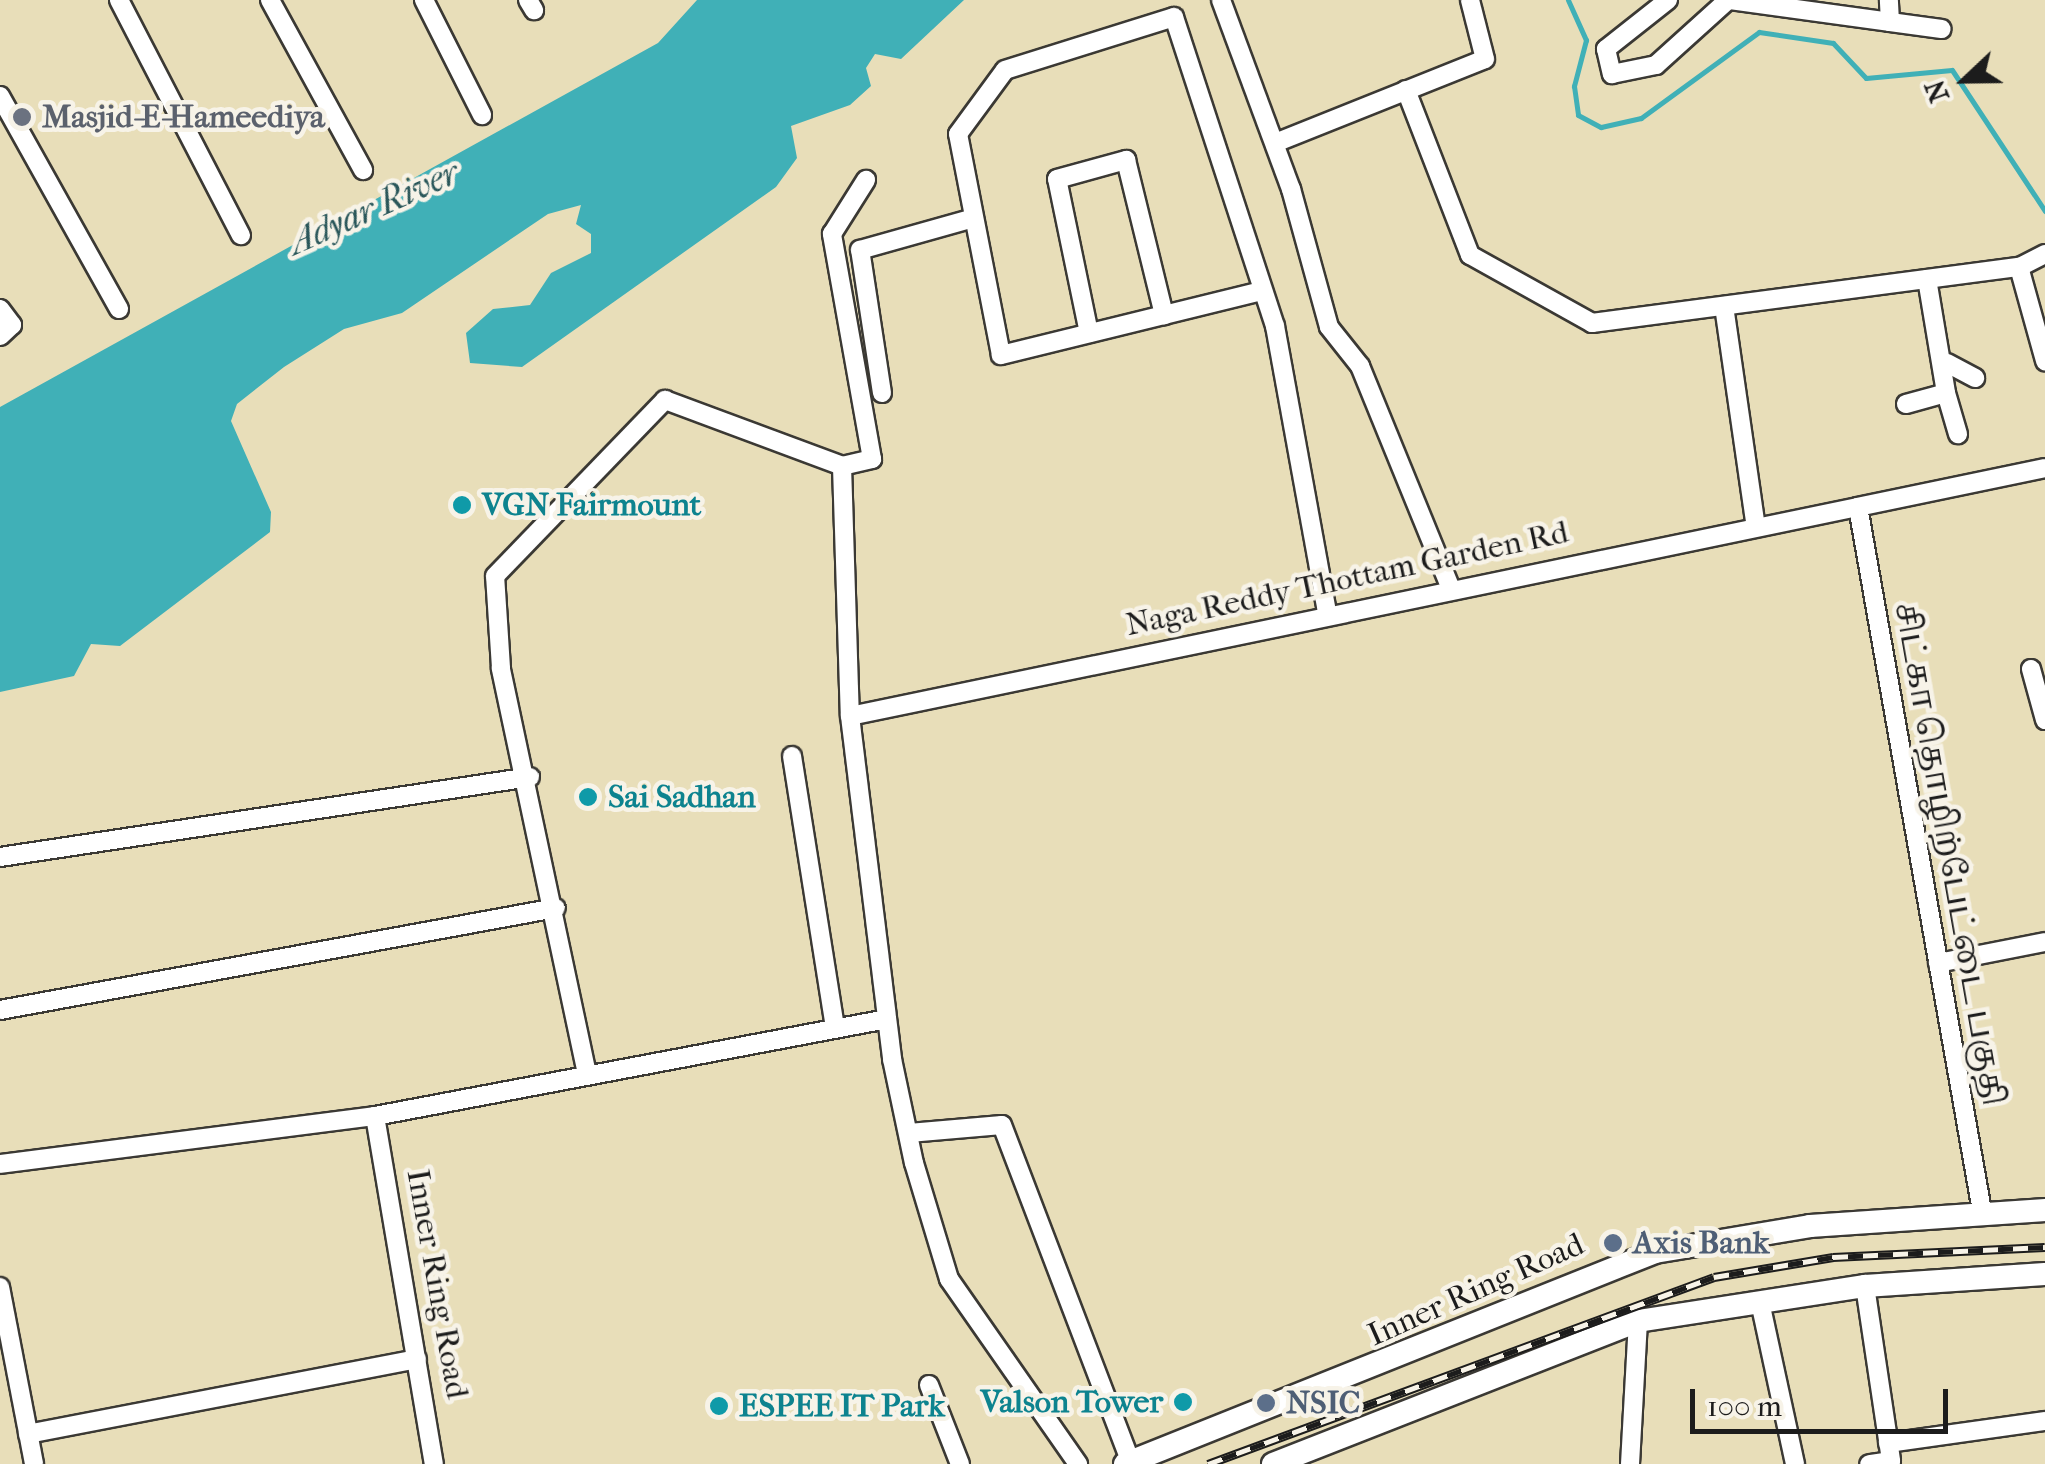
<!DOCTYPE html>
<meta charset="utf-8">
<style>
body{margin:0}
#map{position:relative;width:2045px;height:1464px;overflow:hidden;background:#e8deb9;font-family:"IM FELL French Canon","Noto Serif Tamil",serif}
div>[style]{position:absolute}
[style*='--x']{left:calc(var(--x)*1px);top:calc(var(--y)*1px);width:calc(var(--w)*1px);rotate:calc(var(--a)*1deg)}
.water>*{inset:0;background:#40b0b7}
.stream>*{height:5px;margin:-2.5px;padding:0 2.5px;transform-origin:2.5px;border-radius:2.5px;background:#40b0b7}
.roads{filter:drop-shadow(2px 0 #3b3934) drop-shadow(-2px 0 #3b3934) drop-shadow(0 2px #3b3934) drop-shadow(0 -2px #3b3934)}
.minor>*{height:18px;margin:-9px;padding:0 9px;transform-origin:9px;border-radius:9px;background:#fff}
.major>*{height:22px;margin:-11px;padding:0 11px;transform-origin:11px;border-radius:11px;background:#fff}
.rail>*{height:9px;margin-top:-4.5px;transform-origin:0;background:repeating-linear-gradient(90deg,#f7f3e8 0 15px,#1c1c1c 0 30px);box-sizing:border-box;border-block:2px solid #1c1c1c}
.dots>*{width:28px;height:28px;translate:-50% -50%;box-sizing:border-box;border:5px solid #f7f3e8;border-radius:50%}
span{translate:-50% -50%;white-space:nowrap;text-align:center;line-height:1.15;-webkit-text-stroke:9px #f7f3e8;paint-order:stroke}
.worship-label{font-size:32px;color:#5b616d;font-weight:700}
.left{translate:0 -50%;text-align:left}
.culture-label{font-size:32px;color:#0d838f;font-weight:700}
.right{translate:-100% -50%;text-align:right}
.street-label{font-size:32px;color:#1c1c1c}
.service-label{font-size:32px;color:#4e5e75;font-weight:700}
.water-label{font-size:35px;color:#2a575a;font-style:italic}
.north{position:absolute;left:1915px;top:30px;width:100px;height:100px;-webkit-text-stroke:8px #f7f3e8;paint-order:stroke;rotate:248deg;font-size:28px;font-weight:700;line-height:40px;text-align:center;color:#1c1c1c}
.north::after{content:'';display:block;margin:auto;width:35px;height:45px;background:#1c1c1c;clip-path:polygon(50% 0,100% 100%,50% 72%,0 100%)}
.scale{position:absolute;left:1690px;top:1389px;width:258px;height:45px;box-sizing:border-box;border:5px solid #1c1c1c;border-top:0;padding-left:12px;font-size:30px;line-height:35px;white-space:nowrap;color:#1c1c1c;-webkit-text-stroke:8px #f7f3e8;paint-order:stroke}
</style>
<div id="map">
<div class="water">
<i style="clip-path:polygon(697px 0,964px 0,901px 59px,875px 54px,866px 68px,871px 86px,850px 105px,791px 126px,797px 158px,776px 187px,522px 367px,470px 363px,466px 333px,493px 309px,530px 305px,551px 273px,591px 253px,591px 234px,576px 224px,581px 205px,548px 214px,402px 313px,344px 329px,284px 367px,237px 404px,231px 421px,271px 512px,270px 532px,120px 646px,91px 644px,74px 676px,0 692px,0 407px,658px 43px)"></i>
</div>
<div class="stream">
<i style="--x:1568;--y:0;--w:44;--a:65.8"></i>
<i style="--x:1586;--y:40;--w:48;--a:104.6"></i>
<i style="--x:1574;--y:86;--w:29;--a:82"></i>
<i style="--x:1578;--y:115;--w:26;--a:28"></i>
<i style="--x:1601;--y:127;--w:41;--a:-12.7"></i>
<i style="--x:1641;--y:118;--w:146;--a:-36.1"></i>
<i style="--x:1759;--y:32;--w:75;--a:8.5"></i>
<i style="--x:1833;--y:43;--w:48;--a:46.7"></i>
<i style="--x:1866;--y:78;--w:86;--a:-5.3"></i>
<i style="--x:1952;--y:70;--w:169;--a:56.6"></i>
</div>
<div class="roads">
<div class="minor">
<i style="--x:119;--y:0;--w:265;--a:62.6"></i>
<i style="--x:270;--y:0;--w:194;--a:61.3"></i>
<i style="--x:424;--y:0;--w:129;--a:63.2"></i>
<i style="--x:528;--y:0;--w:12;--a:59"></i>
<i style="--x:1221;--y:0;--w:202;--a:69.7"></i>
<i style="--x:1291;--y:189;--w:143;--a:74.6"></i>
<i style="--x:1329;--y:327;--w:50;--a:51.5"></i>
<i style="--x:1360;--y:366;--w:238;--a:67.8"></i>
<i style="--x:1668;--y:0;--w:79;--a:141.7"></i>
<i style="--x:1606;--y:49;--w:26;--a:77"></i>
<i style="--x:1612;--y:74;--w:45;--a:-11.6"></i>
<i style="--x:1656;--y:65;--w:97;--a:-42.1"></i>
<i style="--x:1730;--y:0;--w:162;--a:7.8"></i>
<i style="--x:1890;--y:22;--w:22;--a:-93"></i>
<i style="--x:1890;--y:22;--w:52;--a:7.7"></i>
<i style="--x:1406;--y:90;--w:177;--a:68.8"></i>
<i style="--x:1470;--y:255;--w:140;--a:29.1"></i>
<i style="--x:1592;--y:323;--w:431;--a:-7.5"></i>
<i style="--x:0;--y:96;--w:244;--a:60.8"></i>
<i style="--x:1275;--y:143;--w:226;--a:-21.8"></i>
<i style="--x:1485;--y:59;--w:61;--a:-104.3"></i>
<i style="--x:2045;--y:254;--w:29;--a:153"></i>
<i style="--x:2019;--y:267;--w:98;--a:74.5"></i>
<i style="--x:1927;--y:279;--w:116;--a:80.5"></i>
<i style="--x:1262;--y:291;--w:269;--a:166.2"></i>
<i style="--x:1001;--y:355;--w:225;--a:-101"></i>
<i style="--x:958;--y:134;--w:79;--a:-53.7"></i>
<i style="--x:1005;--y:70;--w:177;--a:-17.4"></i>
<i style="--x:1174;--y:17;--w:325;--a:71.9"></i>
<i style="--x:1275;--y:326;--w:292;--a:79.7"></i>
<i style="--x:1724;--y:306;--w:223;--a:81.8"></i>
<i style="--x:0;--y:309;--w:20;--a:53"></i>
<i style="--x:12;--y:325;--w:16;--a:137"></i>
<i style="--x:1089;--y:333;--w:157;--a:-101.7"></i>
<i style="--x:1057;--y:179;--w:72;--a:-15.4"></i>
<i style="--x:1126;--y:160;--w:160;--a:76.2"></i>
<i style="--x:1947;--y:363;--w:32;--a:28"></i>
<i style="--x:882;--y:393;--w:145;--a:-98.7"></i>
<i style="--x:860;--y:250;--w:118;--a:-15.7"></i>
<i style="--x:1906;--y:404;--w:41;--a:-15.4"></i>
<i style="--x:1946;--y:393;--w:43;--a:73.7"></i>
<i style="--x:842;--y:466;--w:31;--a:-13"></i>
<i style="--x:872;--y:459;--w:229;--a:-100.1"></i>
<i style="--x:832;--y:234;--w:64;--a:-57.8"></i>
<i style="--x:1858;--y:507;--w:715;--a:80.01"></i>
<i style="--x:2031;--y:669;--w:53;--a:74.6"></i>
<i style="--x:850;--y:716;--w:1220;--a:-11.72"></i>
<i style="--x:792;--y:756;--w:275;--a:81"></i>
<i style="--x:0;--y:857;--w:536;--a:-8.58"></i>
<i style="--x:1938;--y:963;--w:109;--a:-11.1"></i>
<i style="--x:0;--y:1010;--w:565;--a:-10.4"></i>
<i style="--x:587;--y:1074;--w:415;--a:-102"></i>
<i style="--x:501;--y:668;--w:92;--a:-93.7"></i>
<i style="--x:495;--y:576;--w:245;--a:-46"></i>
<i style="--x:665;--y:400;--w:189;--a:20.4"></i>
<i style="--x:842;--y:466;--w:250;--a:88.2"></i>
<i style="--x:850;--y:716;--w:346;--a:83"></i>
<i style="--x:892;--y:1059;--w:106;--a:78.1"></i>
<i style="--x:914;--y:1163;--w:121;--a:73.2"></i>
<i style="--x:949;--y:1279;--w:226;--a:55.1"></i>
<i style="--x:375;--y:1116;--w:353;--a:80.4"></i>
<i style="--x:909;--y:1133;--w:93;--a:-4.9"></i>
<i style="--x:1002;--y:1125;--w:361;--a:69.1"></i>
<i style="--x:0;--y:1164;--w:378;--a:-7.3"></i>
<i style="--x:375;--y:1116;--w:521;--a:-10.73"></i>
<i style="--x:1865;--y:1286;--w:177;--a:81.5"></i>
<i style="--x:1891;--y:1461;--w:22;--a:172"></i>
<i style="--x:0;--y:1287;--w:180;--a:79.1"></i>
<i style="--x:1760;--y:1302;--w:166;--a:77.8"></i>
<i style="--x:929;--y:1385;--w:85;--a:68.6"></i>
<i style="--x:28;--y:1434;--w:396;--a:-10.9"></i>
<i style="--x:1888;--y:1443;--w:159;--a:-8"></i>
<i style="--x:1630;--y:1464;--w:143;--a:-86.8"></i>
</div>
<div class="major">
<i style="--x:1125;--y:1464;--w:571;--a:-21.8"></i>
<i style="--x:1655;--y:1252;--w:157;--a:-9.5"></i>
<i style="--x:1810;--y:1226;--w:236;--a:-3.9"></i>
<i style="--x:1273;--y:1464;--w:392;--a:-21.4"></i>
<i style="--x:1638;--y:1321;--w:230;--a:-8.8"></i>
<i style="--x:1865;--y:1286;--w:180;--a:-3.8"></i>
</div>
</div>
<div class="rail">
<i style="--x:1208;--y:1464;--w:539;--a:-20.28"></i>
<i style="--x:1714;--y:1277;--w:121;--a:-9.5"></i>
<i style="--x:1833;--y:1257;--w:212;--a:-2.7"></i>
</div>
<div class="dots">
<i style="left:22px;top:117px;background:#6b7280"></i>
<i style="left:462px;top:505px;background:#0f9aa8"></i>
<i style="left:588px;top:797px;background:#0f9aa8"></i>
<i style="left:1613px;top:1243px;background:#5c6f8a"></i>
<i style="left:1183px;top:1402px;background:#0f9aa8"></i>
<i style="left:1266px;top:1403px;background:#5c6f8a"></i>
<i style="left:719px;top:1406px;background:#0f9aa8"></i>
</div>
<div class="worship-label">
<span class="left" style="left:42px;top:117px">Masjid-E-Hameediya</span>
</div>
<div class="culture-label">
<span class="left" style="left:482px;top:505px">VGN Fairmount</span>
<span class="left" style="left:608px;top:797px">Sai Sadhan</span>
<span class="right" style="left:1163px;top:1402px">Valson Tower</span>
<span class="left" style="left:739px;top:1406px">ESPEE IT Park</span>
</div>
<div class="street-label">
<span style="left:1347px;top:579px;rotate:-12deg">Naga Reddy Thottam Garden Rd</span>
<span style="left:1949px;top:854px;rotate:80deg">சிட்கா தொழிற்பேட்டை பகுதி</span>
<span style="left:437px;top:1284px;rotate:80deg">Inner Ring Road</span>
<span style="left:1476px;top:1290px;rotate:-24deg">Inner Ring Road</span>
</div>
<div class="service-label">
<span class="left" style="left:1633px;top:1243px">Axis Bank</span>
<span class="left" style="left:1286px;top:1403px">NSIC</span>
</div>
<div class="water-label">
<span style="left:374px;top:208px;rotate:-24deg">Adyar River</span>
</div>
<div class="north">N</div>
<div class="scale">100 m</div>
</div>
